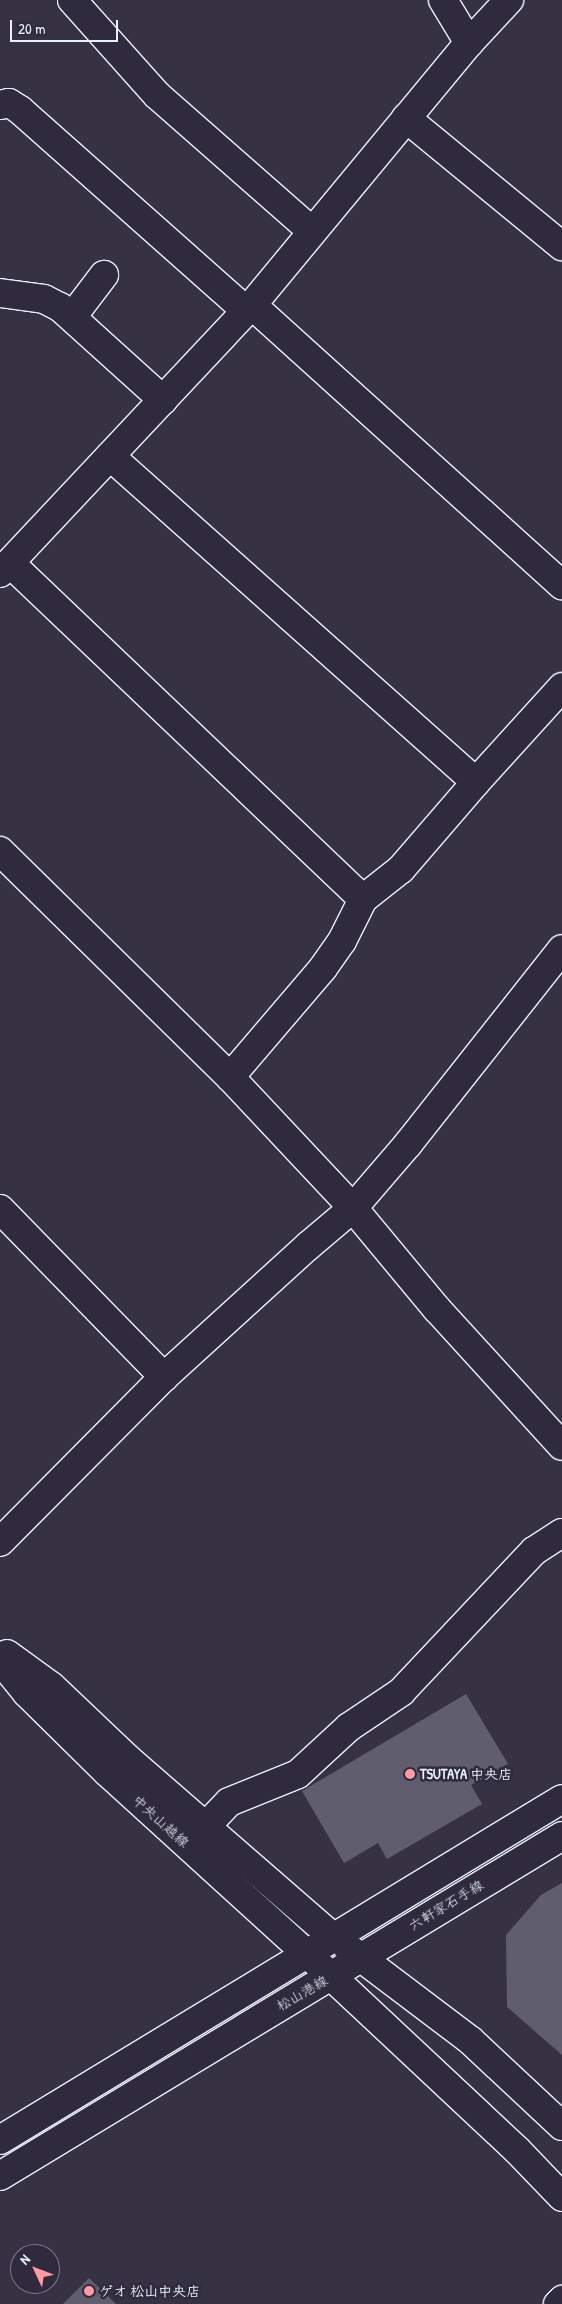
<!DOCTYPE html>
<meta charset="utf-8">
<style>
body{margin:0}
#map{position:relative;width:562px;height:2304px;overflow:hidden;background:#363244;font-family:"Patrick Hand","Klee One",sans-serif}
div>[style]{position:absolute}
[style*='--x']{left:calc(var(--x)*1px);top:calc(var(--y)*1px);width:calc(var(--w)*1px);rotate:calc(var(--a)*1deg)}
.building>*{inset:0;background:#605e6e}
.roads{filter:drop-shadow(1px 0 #e8f1f8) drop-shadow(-1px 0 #e8f1f8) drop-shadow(0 1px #e8f1f8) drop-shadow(0 -1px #e8f1f8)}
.minor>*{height:28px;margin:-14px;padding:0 14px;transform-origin:14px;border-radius:14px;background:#2f2a3d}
.major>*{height:28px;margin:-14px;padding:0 14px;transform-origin:14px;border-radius:14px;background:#2f2a3d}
.dots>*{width:14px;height:14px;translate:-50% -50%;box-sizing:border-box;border:2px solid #2f2a3d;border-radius:50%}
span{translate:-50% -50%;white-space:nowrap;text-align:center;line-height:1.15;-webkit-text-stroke:5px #2f2a3d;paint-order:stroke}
.poi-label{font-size:14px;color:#e8f1f8;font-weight:700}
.left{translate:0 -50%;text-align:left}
.street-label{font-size:14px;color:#e8f1f8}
.north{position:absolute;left:10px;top:2244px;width:50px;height:50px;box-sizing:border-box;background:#2f2a3d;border:1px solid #797a88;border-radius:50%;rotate:313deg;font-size:14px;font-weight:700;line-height:20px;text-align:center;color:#e8f1f8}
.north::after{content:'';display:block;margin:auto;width:18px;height:22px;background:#ff9aa2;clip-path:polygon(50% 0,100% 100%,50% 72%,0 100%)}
.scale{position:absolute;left:10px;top:20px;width:108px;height:22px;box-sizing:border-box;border:2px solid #e8f1f8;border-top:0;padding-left:6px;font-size:15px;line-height:18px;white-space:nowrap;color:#e8f1f8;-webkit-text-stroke:4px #2f2a3d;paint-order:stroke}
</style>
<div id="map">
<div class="building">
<i style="clip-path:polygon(466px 1694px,508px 1764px,471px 1785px,482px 1804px,387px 1859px,378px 1843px,344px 1863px,302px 1791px)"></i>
<i style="clip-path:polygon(562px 1883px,562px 2055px,507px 2007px,506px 1935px,541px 1895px)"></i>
<i style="clip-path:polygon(89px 2278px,116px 2304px,63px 2304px)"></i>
</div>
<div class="roads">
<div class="minor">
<i style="--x:72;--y:0;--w:127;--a:48.2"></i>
<i style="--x:157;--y:95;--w:206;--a:41.3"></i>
<i style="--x:443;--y:0;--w:50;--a:58.8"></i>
<i style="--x:0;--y:105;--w:9;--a:-13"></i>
<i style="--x:9;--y:103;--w:13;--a:32"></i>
<i style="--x:20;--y:110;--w:302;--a:41.6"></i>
<i style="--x:406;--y:118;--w:202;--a:39.4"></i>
<i style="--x:0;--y:293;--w:44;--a:7.8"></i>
<i style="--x:44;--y:299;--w:18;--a:27"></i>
<i style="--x:60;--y:307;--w:139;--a:42.1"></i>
<i style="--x:252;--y:305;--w:418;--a:42.1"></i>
<i style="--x:72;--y:317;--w:53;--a:-52.7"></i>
<i style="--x:110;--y:456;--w:490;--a:41.7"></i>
<i style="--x:10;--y:563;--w:487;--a:43.6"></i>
<i style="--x:0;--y:573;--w:368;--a:-46.8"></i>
<i style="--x:252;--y:305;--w:340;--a:-50.4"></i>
<i style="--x:469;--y:43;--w:59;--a:-47.1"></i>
<i style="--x:0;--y:851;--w:322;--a:44.5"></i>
<i style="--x:230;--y:1077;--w:180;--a:46.8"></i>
<i style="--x:353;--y:1208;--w:131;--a:50.3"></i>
<i style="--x:437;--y:1309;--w:185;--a:47.6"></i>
<i style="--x:230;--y:1077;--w:143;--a:-49.5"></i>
<i style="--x:323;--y:968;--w:33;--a:-55"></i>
<i style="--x:342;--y:941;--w:47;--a:-63.4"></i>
<i style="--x:363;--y:899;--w:48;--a:-38.3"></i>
<i style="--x:401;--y:869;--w:115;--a:-49.2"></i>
<i style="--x:476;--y:782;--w:128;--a:-47.8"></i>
<i style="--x:0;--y:1209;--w:235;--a:45.7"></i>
<i style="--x:0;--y:1542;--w:233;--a:-45.2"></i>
<i style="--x:164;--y:1377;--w:195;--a:-42.3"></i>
<i style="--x:308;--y:1246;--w:59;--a:-40.2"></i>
<i style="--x:353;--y:1208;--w:84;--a:-49.3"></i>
<i style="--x:408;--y:1144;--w:248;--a:-51.7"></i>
<i style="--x:7;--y:1654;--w:54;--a:36"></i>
<i style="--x:51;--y:1686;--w:106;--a:43.5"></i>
<i style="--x:128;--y:1759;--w:271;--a:41"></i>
<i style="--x:0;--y:1660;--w:43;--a:50.7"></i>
<i style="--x:27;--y:1693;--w:112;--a:44.6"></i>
<i style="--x:107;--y:1772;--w:302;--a:42.3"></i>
<i style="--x:188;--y:1845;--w:59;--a:-46.4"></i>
<i style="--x:229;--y:1802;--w:74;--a:-22.1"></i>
<i style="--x:298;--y:1774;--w:69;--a:-42.7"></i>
<i style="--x:349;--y:1727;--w:63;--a:-33.9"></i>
<i style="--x:401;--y:1692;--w:194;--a:-46.7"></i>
<i style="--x:534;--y:1551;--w:33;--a:-33"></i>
<i style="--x:558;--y:2304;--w:6;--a:-45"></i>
</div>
<div class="major">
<i style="--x:347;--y:1947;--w:154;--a:37.1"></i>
<i style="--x:470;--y:2040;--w:126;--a:43.1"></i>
<i style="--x:330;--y:1975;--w:256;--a:43.1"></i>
<i style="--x:517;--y:2150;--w:65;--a:46.2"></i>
<i style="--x:0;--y:2140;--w:657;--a:-31.25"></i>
<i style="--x:0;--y:2176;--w:657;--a:-31.17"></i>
</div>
</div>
<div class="dots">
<i style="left:410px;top:1774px;background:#ff9aa2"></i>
<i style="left:89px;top:2291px;background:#ff9aa2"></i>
</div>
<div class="poi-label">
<span class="left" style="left:420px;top:1774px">TSUTAYA 中央店</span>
<span class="left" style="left:99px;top:2291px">ゲオ 松山中央店</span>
</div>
<div class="street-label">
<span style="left:161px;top:1821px;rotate:42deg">中央山越線</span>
<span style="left:446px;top:1905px;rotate:-31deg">六軒家石手線</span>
<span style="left:302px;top:1993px;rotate:-30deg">松山港線</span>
</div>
<div class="north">N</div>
<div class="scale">20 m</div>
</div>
